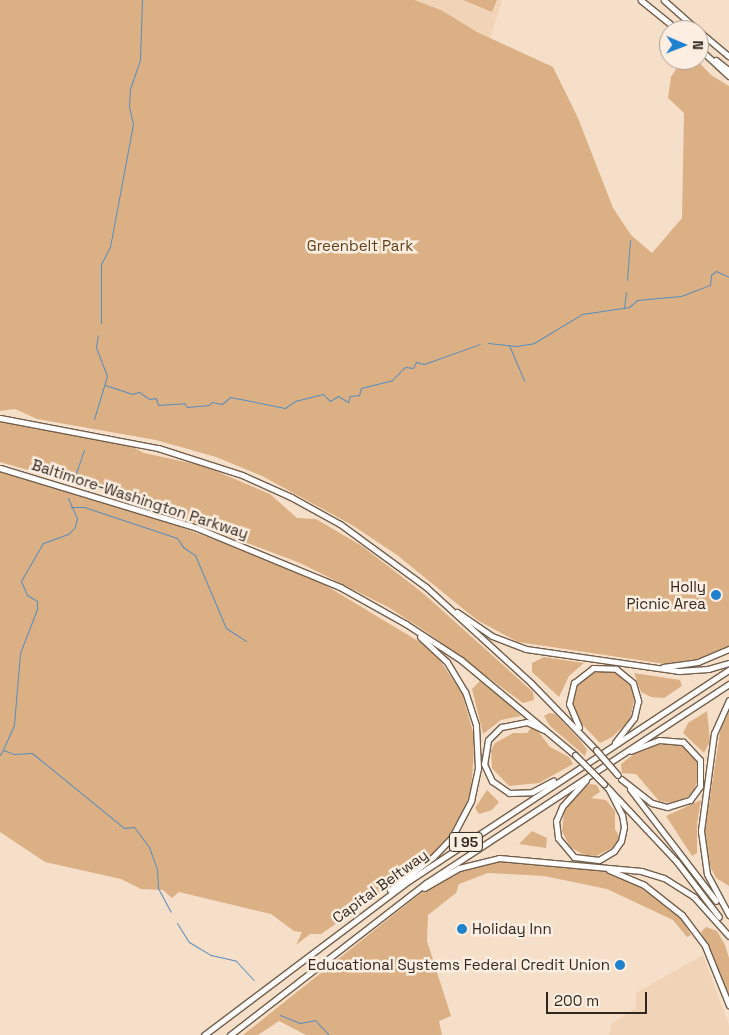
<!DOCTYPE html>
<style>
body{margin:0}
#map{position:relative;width:729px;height:1035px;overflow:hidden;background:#f6dfc9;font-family:"Space Grotesk",sans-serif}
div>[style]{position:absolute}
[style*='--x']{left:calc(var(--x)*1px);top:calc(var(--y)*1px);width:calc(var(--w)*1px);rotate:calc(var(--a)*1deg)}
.built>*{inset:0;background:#f1d4b8}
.green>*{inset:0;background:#dcb085}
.stream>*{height:1px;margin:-0.5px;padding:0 0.5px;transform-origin:0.5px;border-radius:0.5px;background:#598dbc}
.roads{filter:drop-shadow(1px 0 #735f4b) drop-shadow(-1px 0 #735f4b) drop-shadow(0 1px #735f4b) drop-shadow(0 -1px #735f4b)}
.primary>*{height:4.5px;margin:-2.25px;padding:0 2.25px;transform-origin:2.25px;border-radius:2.25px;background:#fff}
.highway>*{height:5px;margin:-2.5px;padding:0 2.5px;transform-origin:2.5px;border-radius:2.5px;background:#fff}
.bridges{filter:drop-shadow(1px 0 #735f4b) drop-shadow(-1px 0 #735f4b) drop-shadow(0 1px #735f4b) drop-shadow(0 -1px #735f4b)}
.highway-bridge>*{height:5px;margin:-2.5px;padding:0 2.5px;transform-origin:2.5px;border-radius:2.5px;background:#fff}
.dots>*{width:14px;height:14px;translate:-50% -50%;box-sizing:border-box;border:2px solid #fceee1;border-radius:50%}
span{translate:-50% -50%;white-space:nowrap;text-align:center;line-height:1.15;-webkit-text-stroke:5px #fceee1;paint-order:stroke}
.shield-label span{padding:1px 4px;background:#fceee1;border:1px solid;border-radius:4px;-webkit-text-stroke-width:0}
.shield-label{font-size:14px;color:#30281f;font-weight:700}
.park-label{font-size:15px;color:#613e16}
.street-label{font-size:15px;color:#30281f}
.poi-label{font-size:15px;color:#30281f}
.right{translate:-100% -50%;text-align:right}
.left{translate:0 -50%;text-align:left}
.north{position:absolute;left:659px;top:20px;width:50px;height:50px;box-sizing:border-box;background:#fceee1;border:1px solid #aa9f93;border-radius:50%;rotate:91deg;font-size:14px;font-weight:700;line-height:20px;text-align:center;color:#30281f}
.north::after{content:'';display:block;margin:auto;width:18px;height:22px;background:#1f82ce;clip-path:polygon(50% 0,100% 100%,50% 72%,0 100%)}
.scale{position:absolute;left:546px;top:992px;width:101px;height:22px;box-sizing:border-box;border:2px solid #30281f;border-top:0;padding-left:6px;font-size:15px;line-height:18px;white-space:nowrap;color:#30281f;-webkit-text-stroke:4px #fceee1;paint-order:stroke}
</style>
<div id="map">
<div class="built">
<i style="clip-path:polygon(405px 0,502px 0,490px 39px)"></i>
<i style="clip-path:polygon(703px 955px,729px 1025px,729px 1035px,609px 1035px,612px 1023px,636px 1008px,636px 993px)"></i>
</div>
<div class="green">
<i style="clip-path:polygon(0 0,414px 0,441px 10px,477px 32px,553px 67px,578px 118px,613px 208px,631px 235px,652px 253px,682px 218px,684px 113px,668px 98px,671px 77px,682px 60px,697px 60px,711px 75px,729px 86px,729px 646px,696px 660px,672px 665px,518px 642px,477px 620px,397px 555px,352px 525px,262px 476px,216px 457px,156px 440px,37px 419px,15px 409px,0 411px)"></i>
<i style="clip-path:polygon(463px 0,497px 0,492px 12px)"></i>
<i style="clip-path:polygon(0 422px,131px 446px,144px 453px,204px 466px,270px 494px,297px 518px,316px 519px,362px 546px,424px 594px,533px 692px,534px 700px,523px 703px,428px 633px,388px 607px,300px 563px,140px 502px,0 462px)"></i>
<i style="clip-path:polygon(0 472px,144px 514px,261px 556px,320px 582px,433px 650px,462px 693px,475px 739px,471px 791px,464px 810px,445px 842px,430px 857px,340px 921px,321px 934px,310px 934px,296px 945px,302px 932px,294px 931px,271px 914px,179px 892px,172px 898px,163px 890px,141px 889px,121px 879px,45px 862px,0 832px)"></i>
<i style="clip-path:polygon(544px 657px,584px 663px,569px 676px,559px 697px,532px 672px,532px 663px)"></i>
<i style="clip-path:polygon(595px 670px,618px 673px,631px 684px,635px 695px,630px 720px,612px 737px,600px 743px,580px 722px,572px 702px,580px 680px)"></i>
<i style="clip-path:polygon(634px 673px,680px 680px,682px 686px,664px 698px,651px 697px,641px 692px)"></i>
<i style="clip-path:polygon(480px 681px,503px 699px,521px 716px,501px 720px,483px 734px,472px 689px)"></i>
<i style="clip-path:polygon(729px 710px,729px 886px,716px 878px,710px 866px,705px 830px,720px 732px)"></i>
<i style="clip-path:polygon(707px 711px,710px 741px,704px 753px,683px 733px,688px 723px)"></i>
<i style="clip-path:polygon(549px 713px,555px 714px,580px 740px,587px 750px,585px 756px,550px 726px,544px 716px)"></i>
<i style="clip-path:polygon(531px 728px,538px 731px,550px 747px,569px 757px,573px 764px,539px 783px,509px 786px,492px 768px,491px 750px,495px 743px,513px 733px,527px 733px)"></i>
<i style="clip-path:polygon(677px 744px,689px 749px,697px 760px,699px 777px,693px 792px,686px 798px,672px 803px,659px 801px,636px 774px,622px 773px,621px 764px,634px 754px,658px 745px)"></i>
<i style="clip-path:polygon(590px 784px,597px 785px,600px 792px,591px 798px,606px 800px,615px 811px,615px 829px,620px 838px,612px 848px,596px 856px,584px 855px,570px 847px,562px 831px,564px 812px,580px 790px)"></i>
<i style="clip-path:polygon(487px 790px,499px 802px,492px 810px,479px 814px,475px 808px)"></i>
<i style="clip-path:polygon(701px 800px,697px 824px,697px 853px,692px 856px,666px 816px)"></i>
<i style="clip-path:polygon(532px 831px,547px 838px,546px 848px,519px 844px)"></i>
<i style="clip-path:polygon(490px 859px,592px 866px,625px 875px,673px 905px,691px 935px,687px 937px,673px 920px,607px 889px,544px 876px,488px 873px,459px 884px,456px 893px,428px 915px,427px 941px,451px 1016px,439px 1021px,442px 1035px,306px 1035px,279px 1021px,258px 1035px,243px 1035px,431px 885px,459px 868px)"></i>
<i style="clip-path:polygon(706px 927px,717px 931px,725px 945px,729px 958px,729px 995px,701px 932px)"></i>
</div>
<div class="stream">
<i style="--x:627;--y:280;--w:40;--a:-85.7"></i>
<i style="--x:624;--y:308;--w:16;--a:-83"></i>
<i style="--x:101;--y:323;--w:59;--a:-90"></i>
<i style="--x:101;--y:264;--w:19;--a:-62"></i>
<i style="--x:110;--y:247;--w:125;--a:-79.4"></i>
<i style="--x:133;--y:124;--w:17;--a:-103"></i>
<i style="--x:129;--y:107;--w:18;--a:-87"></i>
<i style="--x:130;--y:89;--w:31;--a:-71"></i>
<i style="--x:140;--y:60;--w:60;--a:-88.1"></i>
<i style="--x:488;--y:343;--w:28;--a:6"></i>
<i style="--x:516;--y:346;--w:18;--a:-9"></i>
<i style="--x:534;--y:343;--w:56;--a:-31.1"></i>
<i style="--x:582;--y:314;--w:48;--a:-8.5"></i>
<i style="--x:629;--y:307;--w:11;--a:-41"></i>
<i style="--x:637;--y:300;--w:44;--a:-5.2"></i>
<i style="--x:681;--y:296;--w:31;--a:-21"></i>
<i style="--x:710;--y:285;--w:10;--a:-84"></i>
<i style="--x:711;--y:275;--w:6;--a:-39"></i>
<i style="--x:716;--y:271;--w:14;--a:25"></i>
<i style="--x:509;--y:345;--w:39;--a:67"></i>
<i style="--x:105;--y:385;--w:28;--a:18"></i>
<i style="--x:132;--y:394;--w:7;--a:-16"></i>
<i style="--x:139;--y:392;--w:12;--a:35"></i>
<i style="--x:149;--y:399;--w:7;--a:-8"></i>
<i style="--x:156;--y:398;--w:7;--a:74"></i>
<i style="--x:158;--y:405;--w:26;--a:-4"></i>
<i style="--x:184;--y:403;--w:5;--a:53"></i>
<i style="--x:187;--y:407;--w:22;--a:-5"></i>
<i style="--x:209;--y:405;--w:4;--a:-45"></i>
<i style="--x:212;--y:402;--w:10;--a:11"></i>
<i style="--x:222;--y:404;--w:11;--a:-41"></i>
<i style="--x:230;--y:397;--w:56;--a:11.3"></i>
<i style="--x:285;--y:408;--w:12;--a:-35"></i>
<i style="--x:295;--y:401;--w:29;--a:-14"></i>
<i style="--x:323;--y:394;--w:10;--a:45"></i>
<i style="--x:330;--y:401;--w:9;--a:-32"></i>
<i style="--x:338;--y:396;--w:12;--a:31"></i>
<i style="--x:348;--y:402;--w:6;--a:-72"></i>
<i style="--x:350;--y:396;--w:9;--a:-6"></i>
<i style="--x:359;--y:395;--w:7;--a:-74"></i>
<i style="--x:361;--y:388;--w:32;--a:-14"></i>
<i style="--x:392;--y:380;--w:18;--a:-45"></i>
<i style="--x:405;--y:367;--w:8;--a:7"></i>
<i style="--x:413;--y:368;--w:7;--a:-63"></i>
<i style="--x:416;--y:362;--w:8;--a:14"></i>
<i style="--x:424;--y:364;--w:59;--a:-19.7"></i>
<i style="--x:94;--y:419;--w:45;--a:-73.2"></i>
<i style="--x:107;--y:376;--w:31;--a:-111"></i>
<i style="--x:96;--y:347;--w:12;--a:-81"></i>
<i style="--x:74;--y:479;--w:31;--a:-71"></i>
<i style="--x:68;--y:498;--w:22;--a:66"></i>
<i style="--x:77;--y:518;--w:9;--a:103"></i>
<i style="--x:75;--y:527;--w:10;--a:135"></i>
<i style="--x:68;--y:534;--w:27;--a:160"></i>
<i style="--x:43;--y:543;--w:44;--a:120.1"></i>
<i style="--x:21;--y:581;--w:15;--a:67"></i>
<i style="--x:27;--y:595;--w:12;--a:31"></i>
<i style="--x:37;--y:601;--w:8;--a:90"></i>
<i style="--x:37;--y:609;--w:47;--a:111.1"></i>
<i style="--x:20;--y:653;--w:72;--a:94.8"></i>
<i style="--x:14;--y:725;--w:27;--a:114"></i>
<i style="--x:3;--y:750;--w:12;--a:20"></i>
<i style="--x:14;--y:754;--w:18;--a:-3"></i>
<i style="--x:32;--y:753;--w:119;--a:39.2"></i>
<i style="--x:124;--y:828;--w:10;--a:-6"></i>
<i style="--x:134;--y:827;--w:25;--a:53"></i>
<i style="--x:149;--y:847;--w:23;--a:70"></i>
<i style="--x:157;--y:869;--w:19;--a:87"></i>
<i style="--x:158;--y:888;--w:27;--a:62"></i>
<i style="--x:71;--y:507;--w:13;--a:0"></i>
<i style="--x:84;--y:507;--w:98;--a:18.4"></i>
<i style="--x:177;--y:538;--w:11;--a:56"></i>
<i style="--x:183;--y:547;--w:14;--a:34"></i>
<i style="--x:195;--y:555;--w:79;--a:67"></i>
<i style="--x:226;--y:628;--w:24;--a:33"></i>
<i style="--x:0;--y:755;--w:6;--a:-59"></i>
<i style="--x:177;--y:923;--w:22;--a:58"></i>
<i style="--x:189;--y:942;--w:26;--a:31"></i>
<i style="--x:211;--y:955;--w:26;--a:13"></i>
<i style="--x:236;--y:961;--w:26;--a:47"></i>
<i style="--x:280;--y:1015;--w:22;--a:22"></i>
<i style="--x:300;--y:1023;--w:15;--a:-11"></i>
<i style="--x:315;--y:1020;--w:21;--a:47"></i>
</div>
<div class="roads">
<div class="primary">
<i style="--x:641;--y:0;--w:48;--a:39"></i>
<i style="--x:664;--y:0;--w:45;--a:41.4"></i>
<i style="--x:699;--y:31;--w:39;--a:40"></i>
<i style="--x:699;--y:48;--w:41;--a:43"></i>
<i style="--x:716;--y:60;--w:16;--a:38"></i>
</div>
<div class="highway">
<i style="--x:0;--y:418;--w:161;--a:10.8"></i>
<i style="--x:158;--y:448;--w:88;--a:17.8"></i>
<i style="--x:242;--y:475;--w:54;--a:24.2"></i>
<i style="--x:291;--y:497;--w:56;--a:28.9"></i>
<i style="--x:340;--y:524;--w:107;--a:36.2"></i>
<i style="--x:426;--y:587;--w:142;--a:42.4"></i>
<i style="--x:531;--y:683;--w:93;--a:45.9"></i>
<i style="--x:0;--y:468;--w:206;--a:16.9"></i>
<i style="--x:197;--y:528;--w:155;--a:22.4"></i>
<i style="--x:340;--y:587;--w:76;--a:29.3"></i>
<i style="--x:406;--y:624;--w:66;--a:33.2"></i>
<i style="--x:461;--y:660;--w:148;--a:39.8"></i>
<i style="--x:457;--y:612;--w:42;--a:34.4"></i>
<i style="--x:492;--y:636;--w:36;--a:21"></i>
<i style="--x:526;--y:649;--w:155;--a:8.2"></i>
<i style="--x:679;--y:671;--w:29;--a:-4"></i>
<i style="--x:708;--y:669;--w:22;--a:-16"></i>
<i style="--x:663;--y:667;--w:35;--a:-8"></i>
<i style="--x:698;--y:662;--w:34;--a:-23"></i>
<i style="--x:729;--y:700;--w:36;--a:114"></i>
<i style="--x:714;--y:733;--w:99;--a:97.6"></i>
<i style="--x:701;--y:831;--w:43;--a:82.1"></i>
<i style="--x:707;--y:874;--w:47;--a:61.8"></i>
<i style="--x:579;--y:727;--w:25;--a:-113"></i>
<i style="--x:569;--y:704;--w:22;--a:-77"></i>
<i style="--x:574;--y:683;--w:24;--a:-38"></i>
<i style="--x:593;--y:668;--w:23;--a:2"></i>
<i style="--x:616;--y:669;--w:22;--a:39"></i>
<i style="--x:633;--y:683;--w:19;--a:74"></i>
<i style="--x:638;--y:701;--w:17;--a:103"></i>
<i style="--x:634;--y:718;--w:31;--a:128"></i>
<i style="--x:544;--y:730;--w:19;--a:-155"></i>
<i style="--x:527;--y:722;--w:26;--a:169"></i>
<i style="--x:501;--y:727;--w:18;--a:135"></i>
<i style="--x:488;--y:740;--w:24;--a:99"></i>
<i style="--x:484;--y:764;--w:19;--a:65"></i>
<i style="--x:492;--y:781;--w:21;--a:35"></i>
<i style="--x:509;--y:793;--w:23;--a:-2"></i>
<i style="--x:532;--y:792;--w:24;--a:-28"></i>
<i style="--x:621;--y:779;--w:39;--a:38"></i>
<i style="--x:652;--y:803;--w:16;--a:15"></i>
<i style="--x:667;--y:807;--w:24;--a:-17"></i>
<i style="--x:690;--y:800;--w:17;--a:-54"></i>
<i style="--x:700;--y:786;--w:26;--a:-90"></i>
<i style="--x:700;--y:760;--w:25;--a:-133"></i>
<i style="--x:683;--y:742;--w:24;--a:-175"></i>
<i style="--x:659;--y:740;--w:30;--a:159"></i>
<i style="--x:586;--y:780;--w:36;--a:132"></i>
<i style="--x:562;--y:807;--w:15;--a:113"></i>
<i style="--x:556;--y:821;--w:17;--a:83"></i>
<i style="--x:558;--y:838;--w:25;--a:50"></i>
<i style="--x:574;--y:857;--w:25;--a:7"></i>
<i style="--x:599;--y:860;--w:17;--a:-31"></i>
<i style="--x:614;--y:851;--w:12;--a:-55"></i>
<i style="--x:621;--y:841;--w:14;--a:-78"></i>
<i style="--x:624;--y:827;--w:12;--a:-99"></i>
<i style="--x:622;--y:815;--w:28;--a:-117"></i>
<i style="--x:604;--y:784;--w:107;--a:46.9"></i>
<i style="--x:677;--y:862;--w:69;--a:52.6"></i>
<i style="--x:630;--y:789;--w:141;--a:52.5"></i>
<i style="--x:609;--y:870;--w:38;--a:23"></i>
<i style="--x:644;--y:885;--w:48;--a:38.3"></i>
<i style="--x:682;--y:915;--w:39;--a:53"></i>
<i style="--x:705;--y:946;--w:64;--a:67.9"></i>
<i style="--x:424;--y:888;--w:40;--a:-29.7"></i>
<i style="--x:459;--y:868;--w:41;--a:-14"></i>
<i style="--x:499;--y:858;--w:143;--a:5.2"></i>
<i style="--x:641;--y:871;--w:24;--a:17"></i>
<i style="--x:664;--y:878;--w:36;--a:32"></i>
<i style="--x:694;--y:897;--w:52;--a:48.1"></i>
<i style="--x:390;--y:890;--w:54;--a:-37.5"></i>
<i style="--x:433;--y:857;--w:28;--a:-46"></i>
<i style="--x:452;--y:837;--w:41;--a:-62.2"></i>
<i style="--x:471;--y:801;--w:34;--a:-78"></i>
<i style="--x:478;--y:768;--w:43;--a:-92.7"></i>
<i style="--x:476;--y:725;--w:35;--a:-108"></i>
<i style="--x:465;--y:692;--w:35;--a:-121"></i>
<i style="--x:447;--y:662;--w:37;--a:-137"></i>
<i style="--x:204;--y:1035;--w:258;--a:-37"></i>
<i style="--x:410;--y:880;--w:382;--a:-33.4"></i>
<i style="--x:230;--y:1035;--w:248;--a:-37.8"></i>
<i style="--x:426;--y:883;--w:363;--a:-33.3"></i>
</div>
</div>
<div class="bridges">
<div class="highway-bridge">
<i style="--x:596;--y:750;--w:33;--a:49"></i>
<i style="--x:575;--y:755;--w:41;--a:45"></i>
</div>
</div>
<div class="dots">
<i style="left:716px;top:595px;background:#1f82ce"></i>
<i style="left:462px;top:929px;background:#1f82ce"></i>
<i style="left:620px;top:965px;background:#1f82ce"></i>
</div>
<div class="shield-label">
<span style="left:466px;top:842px">I 95</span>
</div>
<div class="park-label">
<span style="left:360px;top:246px">Greenbelt Park</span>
</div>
<div class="street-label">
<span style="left:140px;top:499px;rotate:18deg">Baltimore-Washington Parkway</span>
<span style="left:380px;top:886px;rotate:-36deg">Capital Beltway</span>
</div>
<div class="poi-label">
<span class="right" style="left:706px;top:595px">Holly<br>Picnic Area</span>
<span class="left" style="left:472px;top:929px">Holiday Inn</span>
<span class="right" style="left:610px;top:965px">Educational Systems Federal Credit Union</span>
</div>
<div class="north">N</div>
<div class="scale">200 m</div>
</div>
